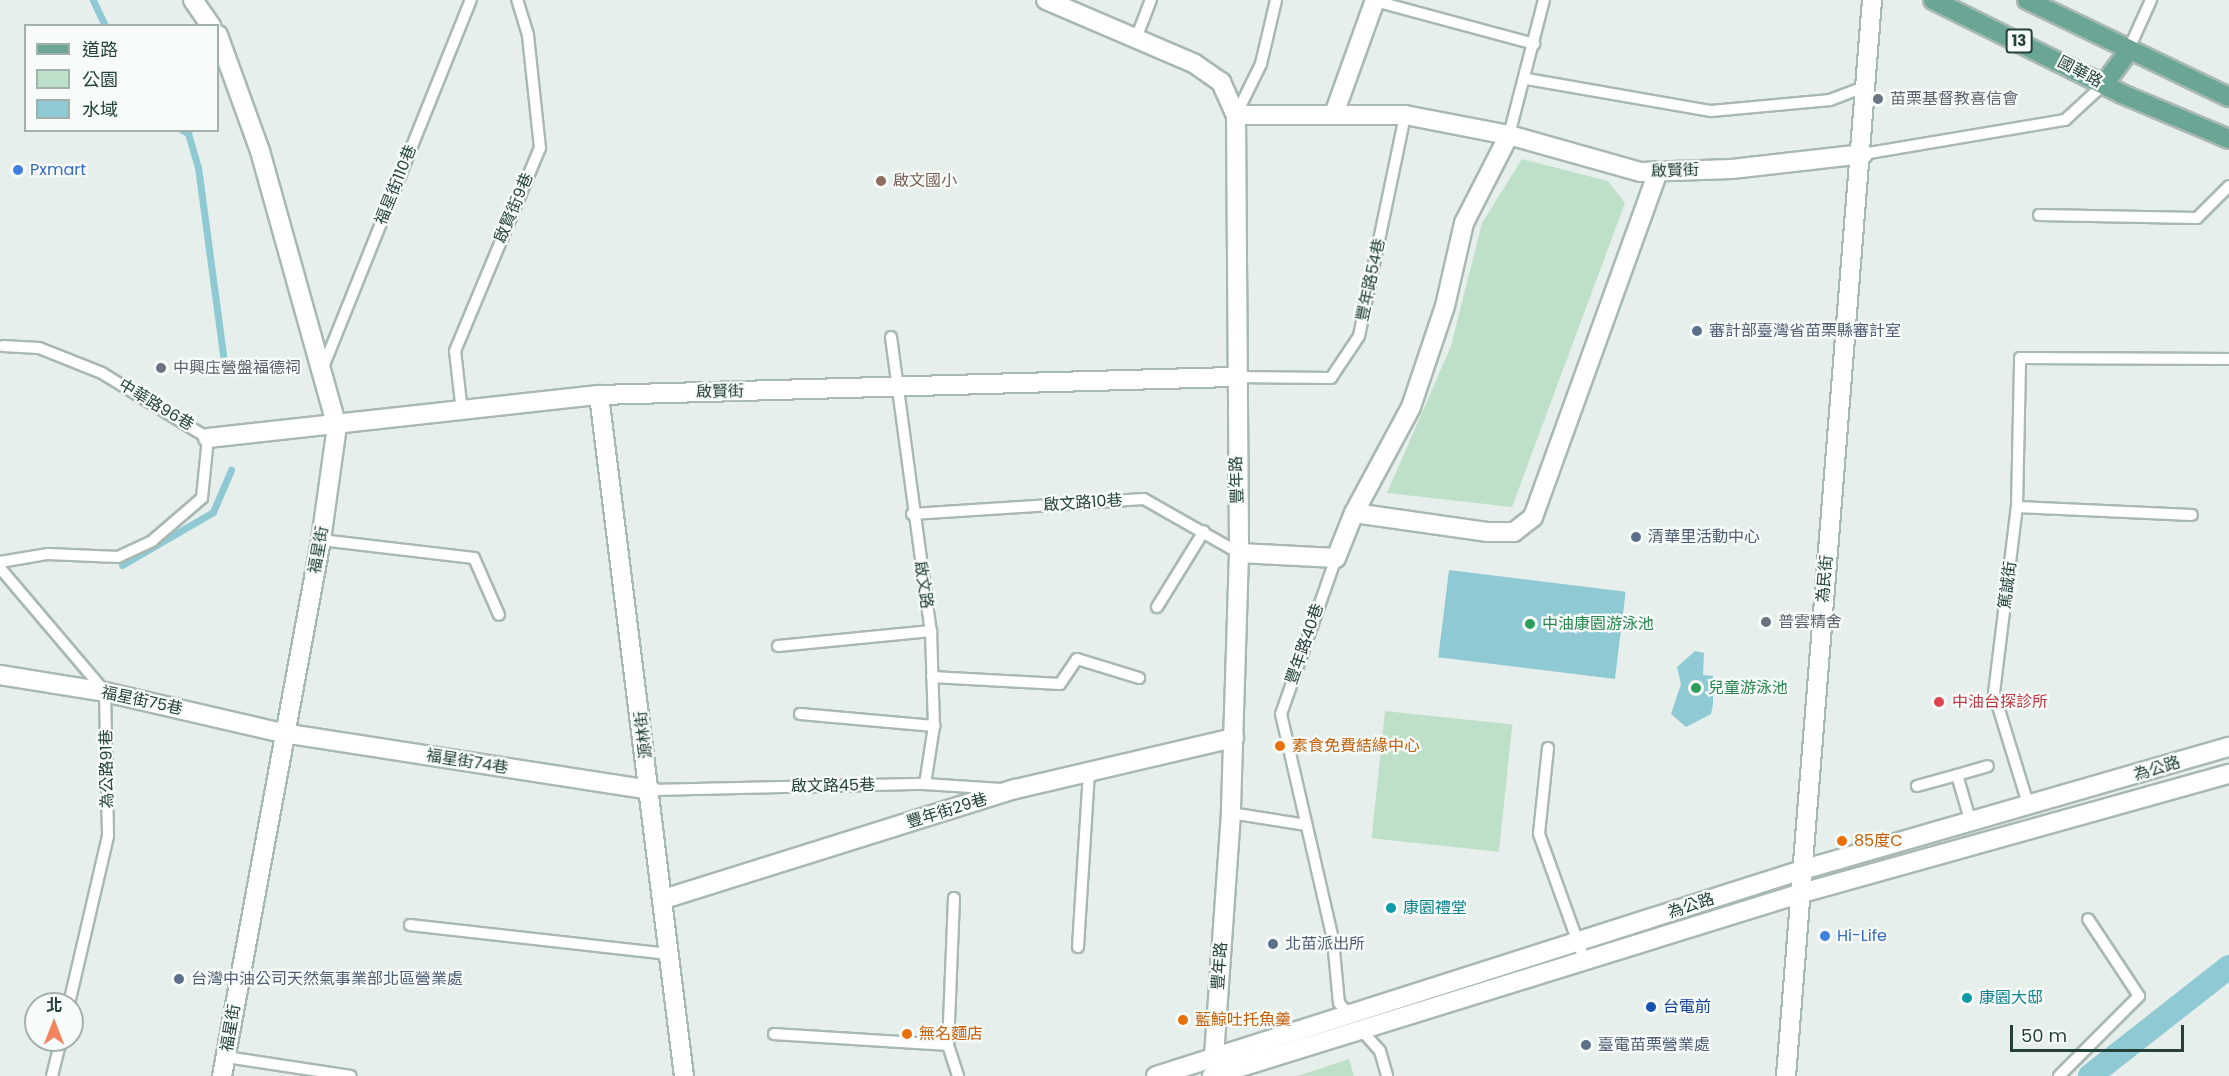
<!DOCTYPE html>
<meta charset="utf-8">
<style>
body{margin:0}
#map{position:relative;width:2229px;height:1076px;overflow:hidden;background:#e6efeb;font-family:Poppins,"Noto Sans TC",sans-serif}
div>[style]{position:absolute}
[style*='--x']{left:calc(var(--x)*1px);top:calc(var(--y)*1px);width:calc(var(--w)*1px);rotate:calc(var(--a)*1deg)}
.green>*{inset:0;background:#bfe0c8;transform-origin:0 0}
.water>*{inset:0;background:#8ec9d4;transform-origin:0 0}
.stream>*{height:7px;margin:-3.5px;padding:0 3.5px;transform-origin:3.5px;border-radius:3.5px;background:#8ec9d4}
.canal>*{height:24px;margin:-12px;padding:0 12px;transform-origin:12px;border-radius:12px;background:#8ec9d4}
.roads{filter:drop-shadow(2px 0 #a8b8b2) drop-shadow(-2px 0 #a8b8b2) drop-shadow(0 2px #a8b8b2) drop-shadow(0 -2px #a8b8b2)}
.service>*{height:10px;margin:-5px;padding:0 5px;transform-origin:5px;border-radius:5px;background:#fff}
.minor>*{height:18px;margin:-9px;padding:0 9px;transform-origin:9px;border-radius:9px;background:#fff}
.tertiary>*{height:18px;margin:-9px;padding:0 9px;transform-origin:9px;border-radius:9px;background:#fff}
.primary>*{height:18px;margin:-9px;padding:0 9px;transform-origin:9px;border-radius:9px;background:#6aa596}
.dots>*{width:16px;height:16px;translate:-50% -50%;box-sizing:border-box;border:3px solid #f7fbf9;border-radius:50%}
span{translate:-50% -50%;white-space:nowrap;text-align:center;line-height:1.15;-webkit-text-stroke:4.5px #f7fbf9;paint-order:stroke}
.shield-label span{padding:2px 4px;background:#f7fbf9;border:2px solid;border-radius:4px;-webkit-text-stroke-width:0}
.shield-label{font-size:15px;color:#24423a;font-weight:700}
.street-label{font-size:16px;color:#24423a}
.worship-label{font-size:16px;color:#5b616d}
.left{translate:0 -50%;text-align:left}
.shop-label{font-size:16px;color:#366cbe}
.education-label{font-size:16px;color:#785e54}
.service-label{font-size:16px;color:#4e5e75}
.leisure-label{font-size:16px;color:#27864d}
.health-label{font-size:16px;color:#be3a42}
.food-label{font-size:16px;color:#c56008}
.culture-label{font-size:16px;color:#0d838f}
.transit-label{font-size:16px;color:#164399}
.legend{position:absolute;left:24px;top:24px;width:195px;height:108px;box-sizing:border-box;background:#f7fbf9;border:2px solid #a3b1ad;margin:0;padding:8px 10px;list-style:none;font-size:18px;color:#24423a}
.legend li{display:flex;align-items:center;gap:12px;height:30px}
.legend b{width:30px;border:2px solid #a3b1ad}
.north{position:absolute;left:24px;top:992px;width:60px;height:60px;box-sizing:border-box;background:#f7fbf9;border:2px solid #a3b1ad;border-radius:50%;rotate:0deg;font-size:16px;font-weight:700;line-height:24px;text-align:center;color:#24423a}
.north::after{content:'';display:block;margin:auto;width:21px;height:27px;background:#f4845f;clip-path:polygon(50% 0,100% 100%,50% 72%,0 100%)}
.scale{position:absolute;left:2010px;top:1025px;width:174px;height:27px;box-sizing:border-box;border:3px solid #24423a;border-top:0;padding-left:8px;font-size:18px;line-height:21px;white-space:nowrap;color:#24423a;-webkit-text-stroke:4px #f7fbf9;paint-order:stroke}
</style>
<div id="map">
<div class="green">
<i style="clip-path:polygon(1522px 159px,1608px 181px,1625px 203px,1512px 507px,1387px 493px,1451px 346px,1482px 223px)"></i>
<i style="left:1385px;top:711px;width:128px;height:128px;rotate:6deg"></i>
<i style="clip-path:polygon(1349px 1059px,1354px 1076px,1297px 1076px)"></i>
</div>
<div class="water">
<i style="left:1449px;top:570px;width:178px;height:88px;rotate:7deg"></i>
<i style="clip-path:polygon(1695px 651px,1704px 653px,1703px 675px,1713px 676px,1713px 704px,1711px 714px,1686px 727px,1671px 714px,1681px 684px,1677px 667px)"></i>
</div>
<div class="stream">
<i style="--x:93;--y:0;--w:29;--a:65"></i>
<i style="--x:182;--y:130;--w:7;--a:27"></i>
<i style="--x:188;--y:133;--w:35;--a:74"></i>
<i style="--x:198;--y:167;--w:190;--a:82.4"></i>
<i style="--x:122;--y:565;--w:105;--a:-30.2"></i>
<i style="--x:213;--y:512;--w:46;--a:-66.8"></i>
</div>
<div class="canal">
<i style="--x:2090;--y:1076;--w:177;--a:-38.1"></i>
</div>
<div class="roads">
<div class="service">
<i style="--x:1375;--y:1;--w:165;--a:15.1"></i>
<i style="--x:1137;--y:36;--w:39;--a:-69"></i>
<i style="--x:2128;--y:51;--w:56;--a:-65.7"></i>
<i style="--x:1527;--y:79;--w:187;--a:9.9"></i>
<i style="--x:1711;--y:111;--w:120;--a:-5.3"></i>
<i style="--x:1830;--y:100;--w:34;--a:-21"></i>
<i style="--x:1236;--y:115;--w:57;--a:-63.9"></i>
<i style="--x:1261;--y:64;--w:66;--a:-76.8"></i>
<i style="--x:1509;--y:135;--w:139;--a:-75.5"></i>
<i style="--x:1863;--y:154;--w:205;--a:-9.6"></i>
<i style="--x:2065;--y:120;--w:53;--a:-42.7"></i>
<i style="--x:2039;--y:215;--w:158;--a:1.1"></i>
<i style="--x:2197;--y:218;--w:45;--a:-45"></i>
<i style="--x:891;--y:337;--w:297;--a:82.3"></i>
<i style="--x:931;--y:631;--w:95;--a:88.2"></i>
<i style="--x:934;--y:726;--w:59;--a:98.8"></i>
<i style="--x:322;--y:370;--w:399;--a:-68.1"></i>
<i style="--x:1234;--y:377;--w:97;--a:0.6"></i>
<i style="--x:1331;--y:378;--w:50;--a:-56.3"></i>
<i style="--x:1359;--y:336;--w:226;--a:-78.2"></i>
<i style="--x:462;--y:412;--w:61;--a:-96.5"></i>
<i style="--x:455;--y:351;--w:220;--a:-67.3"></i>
<i style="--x:540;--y:148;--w:114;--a:-96.1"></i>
<i style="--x:528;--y:35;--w:37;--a:-107"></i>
<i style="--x:2017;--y:507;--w:175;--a:2.6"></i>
<i style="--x:912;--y:514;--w:232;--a:-3.7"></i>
<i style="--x:1144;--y:499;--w:109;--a:29.6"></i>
<i style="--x:321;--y:540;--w:154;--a:6.7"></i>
<i style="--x:474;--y:558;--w:62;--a:66.3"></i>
<i style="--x:1336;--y:558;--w:165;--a:109.4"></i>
<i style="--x:1281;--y:714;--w:232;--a:77"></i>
<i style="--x:1333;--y:940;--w:63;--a:84.6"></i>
<i style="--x:1339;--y:1003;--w:18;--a:49"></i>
<i style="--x:0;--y:562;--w:49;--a:-9.5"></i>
<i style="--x:48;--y:554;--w:70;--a:2.5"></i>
<i style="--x:118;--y:557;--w:38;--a:-25"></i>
<i style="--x:152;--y:541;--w:66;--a:-40.7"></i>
<i style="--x:202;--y:498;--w:60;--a:-84.3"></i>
<i style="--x:208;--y:438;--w:124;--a:-148.5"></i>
<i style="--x:102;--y:373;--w:68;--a:-158.4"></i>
<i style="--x:39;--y:348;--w:36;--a:-177"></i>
<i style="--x:0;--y:568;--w:162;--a:49.7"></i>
<i style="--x:105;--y:692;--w:144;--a:88.8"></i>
<i style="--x:108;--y:836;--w:172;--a:103.1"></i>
<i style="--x:1157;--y:607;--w:89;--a:-58.3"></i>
<i style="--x:778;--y:646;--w:154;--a:-5.6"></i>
<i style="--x:932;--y:677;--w:128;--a:3.1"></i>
<i style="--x:1060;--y:684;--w:30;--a:-56"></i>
<i style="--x:1077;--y:659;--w:65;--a:17"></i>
<i style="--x:800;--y:714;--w:135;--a:5.1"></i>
<i style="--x:1548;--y:748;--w:86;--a:96"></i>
<i style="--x:1539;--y:834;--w:136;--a:70.2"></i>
<i style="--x:1957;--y:775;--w:32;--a:-16"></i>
<i style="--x:1917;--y:786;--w:41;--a:-15.4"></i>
<i style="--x:1957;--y:775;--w:50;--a:73.7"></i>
<i style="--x:651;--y:790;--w:274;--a:-1.3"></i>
<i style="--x:925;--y:784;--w:76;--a:3.8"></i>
<i style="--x:2029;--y:807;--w:119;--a:-107.1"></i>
<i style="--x:1994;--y:693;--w:187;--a:-83"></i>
<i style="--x:2017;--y:507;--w:149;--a:-88.8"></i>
<i style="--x:2020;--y:358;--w:209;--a:0.3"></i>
<i style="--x:1231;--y:813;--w:76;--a:9.1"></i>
<i style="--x:954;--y:898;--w:147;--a:92.3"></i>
<i style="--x:948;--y:1045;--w:33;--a:72"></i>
<i style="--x:410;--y:925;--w:262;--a:6.4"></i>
<i style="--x:1078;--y:947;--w:175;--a:-86.4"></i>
<i style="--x:1363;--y:1032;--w:25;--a:48"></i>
<i style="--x:1380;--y:1051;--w:26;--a:74"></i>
<i style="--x:774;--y:1034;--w:174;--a:3.6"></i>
<i style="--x:226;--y:1057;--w:126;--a:8.6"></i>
<i style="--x:52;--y:1076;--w:37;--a:-76"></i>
<i style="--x:2059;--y:1076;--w:113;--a:-45"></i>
<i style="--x:2139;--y:996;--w:92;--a:-123.5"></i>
</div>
<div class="minor">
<i style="--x:193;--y:0;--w:32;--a:55"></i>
<i style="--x:1046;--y:0;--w:162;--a:23.2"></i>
<i style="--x:1195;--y:64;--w:32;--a:35"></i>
<i style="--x:1221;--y:82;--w:36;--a:66"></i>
<i style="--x:1236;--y:115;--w:438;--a:89.6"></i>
<i style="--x:1239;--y:553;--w:260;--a:91.8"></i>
<i style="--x:1231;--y:813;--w:247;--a:94"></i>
<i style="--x:1214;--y:1059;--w:12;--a:70"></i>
<i style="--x:218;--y:35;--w:123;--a:70.1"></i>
<i style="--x:260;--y:151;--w:286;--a:74.4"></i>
<i style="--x:337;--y:426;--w:115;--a:98"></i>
<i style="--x:321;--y:540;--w:545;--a:100.46"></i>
<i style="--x:1334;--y:114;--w:121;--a:-70.2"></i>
<i style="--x:1236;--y:115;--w:169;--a:0"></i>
<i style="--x:1405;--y:115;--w:106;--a:10.9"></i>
<i style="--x:1509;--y:135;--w:137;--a:15.7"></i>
<i style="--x:1641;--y:172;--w:91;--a:-1.9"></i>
<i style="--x:1732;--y:169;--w:132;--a:-6.5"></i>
<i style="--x:599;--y:395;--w:686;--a:82.89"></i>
<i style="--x:208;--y:438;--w:393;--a:-6.3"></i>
<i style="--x:599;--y:395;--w:634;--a:-1.63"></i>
<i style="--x:1354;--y:513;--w:134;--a:8.1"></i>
<i style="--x:1487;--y:532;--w:27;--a:0"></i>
<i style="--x:1514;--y:532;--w:24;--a:-38"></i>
<i style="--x:1533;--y:517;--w:367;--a:-70.1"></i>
<i style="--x:1239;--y:553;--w:97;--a:3"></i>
<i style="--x:1336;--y:558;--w:48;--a:-68.2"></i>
<i style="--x:1354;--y:513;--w:120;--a:-61.7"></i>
<i style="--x:1411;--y:407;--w:107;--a:-71.4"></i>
<i style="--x:1445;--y:306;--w:85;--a:-77.1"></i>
<i style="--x:1464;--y:223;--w:99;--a:-62.9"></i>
<i style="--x:0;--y:675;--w:106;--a:9.2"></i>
<i style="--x:105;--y:692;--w:183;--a:13"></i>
<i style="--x:283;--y:733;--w:372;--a:8.8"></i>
<i style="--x:664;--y:899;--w:369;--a:-17.4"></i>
<i style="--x:1016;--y:789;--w:224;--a:-13.2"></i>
<i style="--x:1786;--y:1076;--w:1079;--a:-85.43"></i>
</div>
<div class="tertiary">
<i style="--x:1156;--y:1076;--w:678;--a:-17.69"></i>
<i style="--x:1802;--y:870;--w:444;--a:-16.1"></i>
<i style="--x:1212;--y:1076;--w:618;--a:-17.23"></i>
<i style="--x:1802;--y:893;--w:443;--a:-15.6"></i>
</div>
<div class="primary">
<i style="--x:1933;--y:0;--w:211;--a:26.4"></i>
<i style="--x:2122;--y:94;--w:116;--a:22.8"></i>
<i style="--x:2027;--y:0;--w:224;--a:25.7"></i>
<i style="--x:2104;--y:84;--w:40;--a:-53"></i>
</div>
</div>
<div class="dots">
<i style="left:1878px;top:99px;background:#6b7280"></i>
<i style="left:18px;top:170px;background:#3f7fe0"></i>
<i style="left:881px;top:181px;background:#8d6e63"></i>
<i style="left:1697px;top:331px;background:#5c6f8a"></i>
<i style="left:161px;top:368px;background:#6b7280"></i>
<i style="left:1636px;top:537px;background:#5c6f8a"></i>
<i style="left:1766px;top:622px;background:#6b7280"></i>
<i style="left:1530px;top:624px;background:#2e9e5b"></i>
<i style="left:1696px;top:688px;background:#2e9e5b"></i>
<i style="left:1939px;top:702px;background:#e0444e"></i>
<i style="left:1280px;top:746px;background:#e8710a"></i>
<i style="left:1842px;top:841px;background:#e8710a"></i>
<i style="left:1391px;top:908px;background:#0f9aa8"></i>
<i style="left:1825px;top:936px;background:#3f7fe0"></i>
<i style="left:1273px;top:944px;background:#5c6f8a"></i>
<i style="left:179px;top:979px;background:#5c6f8a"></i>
<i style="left:1967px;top:998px;background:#0f9aa8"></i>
<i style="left:1651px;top:1007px;background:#1a4fb4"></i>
<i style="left:1183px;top:1020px;background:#e8710a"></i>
<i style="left:907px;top:1034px;background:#e8710a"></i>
<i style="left:1586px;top:1045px;background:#5c6f8a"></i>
</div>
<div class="shield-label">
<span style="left:2019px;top:41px">13</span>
</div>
<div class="street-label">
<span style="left:2080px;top:72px;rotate:28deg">國華路</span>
<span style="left:1675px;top:171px;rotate:-2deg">啟賢街</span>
<span style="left:396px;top:185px;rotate:-68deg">福星街110巷</span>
<span style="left:514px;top:208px;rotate:-67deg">啟賢街9巷</span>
<span style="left:1371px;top:280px;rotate:-78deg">豐年路54巷</span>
<span style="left:720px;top:392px;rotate:-1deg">啟賢街</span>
<span style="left:156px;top:405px;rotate:31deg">中華路96巷</span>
<span style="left:1237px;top:480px;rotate:-92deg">豐年路</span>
<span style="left:1083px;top:503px;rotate:-4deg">啟文路10巷</span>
<span style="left:319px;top:550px;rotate:-80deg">福星街</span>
<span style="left:1825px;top:579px;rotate:-85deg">為民街</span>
<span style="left:923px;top:585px;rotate:81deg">啟文路</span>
<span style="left:2008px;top:585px;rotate:-83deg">篤誠街</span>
<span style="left:1305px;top:644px;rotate:-71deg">豐年路40巷</span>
<span style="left:142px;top:701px;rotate:12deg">福星街75巷</span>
<span style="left:644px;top:735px;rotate:-97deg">源林街</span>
<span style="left:467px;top:762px;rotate:9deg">福星街74巷</span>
<span style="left:107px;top:769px;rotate:-91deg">為公路91巷</span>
<span style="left:2157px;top:769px;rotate:-17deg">為公路</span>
<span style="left:833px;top:786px;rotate:-1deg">啟文路45巷</span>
<span style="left:947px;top:811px;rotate:-17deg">豐年街29巷</span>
<span style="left:1691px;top:906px;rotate:-18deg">為公路</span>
<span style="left:1220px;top:966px;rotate:-86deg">豐年路</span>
<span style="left:231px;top:1028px;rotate:-80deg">福星街</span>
</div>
<div class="worship-label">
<span class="left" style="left:1890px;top:99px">苗栗基督教喜信會</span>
<span class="left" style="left:173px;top:368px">中興庒營盤福德祠</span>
<span class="left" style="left:1778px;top:622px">普雲精舍</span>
</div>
<div class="shop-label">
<span class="left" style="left:30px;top:170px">Pxmart</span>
<span class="left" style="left:1837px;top:936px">Hi-Life</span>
</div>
<div class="education-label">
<span class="left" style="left:893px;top:181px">啟文國小</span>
</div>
<div class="service-label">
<span class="left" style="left:1709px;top:331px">審計部臺灣省苗栗縣審計室</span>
<span class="left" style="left:1648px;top:537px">清華里活動中心</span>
<span class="left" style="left:1285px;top:944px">北苗派出所</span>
<span class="left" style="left:191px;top:979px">台灣中油公司天然氣事業部北區營業處</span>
<span class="left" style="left:1598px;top:1045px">臺電苗栗營業處</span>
</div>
<div class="leisure-label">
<span class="left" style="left:1542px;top:624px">中油康園游泳池</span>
<span class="left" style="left:1708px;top:688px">兒童游泳池</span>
</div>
<div class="health-label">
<span class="left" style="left:1952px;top:702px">中油台探診所</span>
</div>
<div class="food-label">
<span class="left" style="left:1292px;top:746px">素食免費結緣中心</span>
<span class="left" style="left:1854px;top:841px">85度C</span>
<span class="left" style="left:1195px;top:1020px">藍鯨吐托魚羹</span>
<span class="left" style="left:919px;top:1034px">無名麵店</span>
</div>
<div class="culture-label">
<span class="left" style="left:1403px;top:908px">康園禮堂</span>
<span class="left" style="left:1979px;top:998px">康園大邸</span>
</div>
<div class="transit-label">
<span class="left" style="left:1663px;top:1007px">台電前</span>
</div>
<ul class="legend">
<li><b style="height:8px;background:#6aa596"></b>道路</li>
<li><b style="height:16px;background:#bfe0c8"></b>公園</li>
<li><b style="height:16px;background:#8ec9d4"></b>水域</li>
</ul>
<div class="north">北</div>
<div class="scale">50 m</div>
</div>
